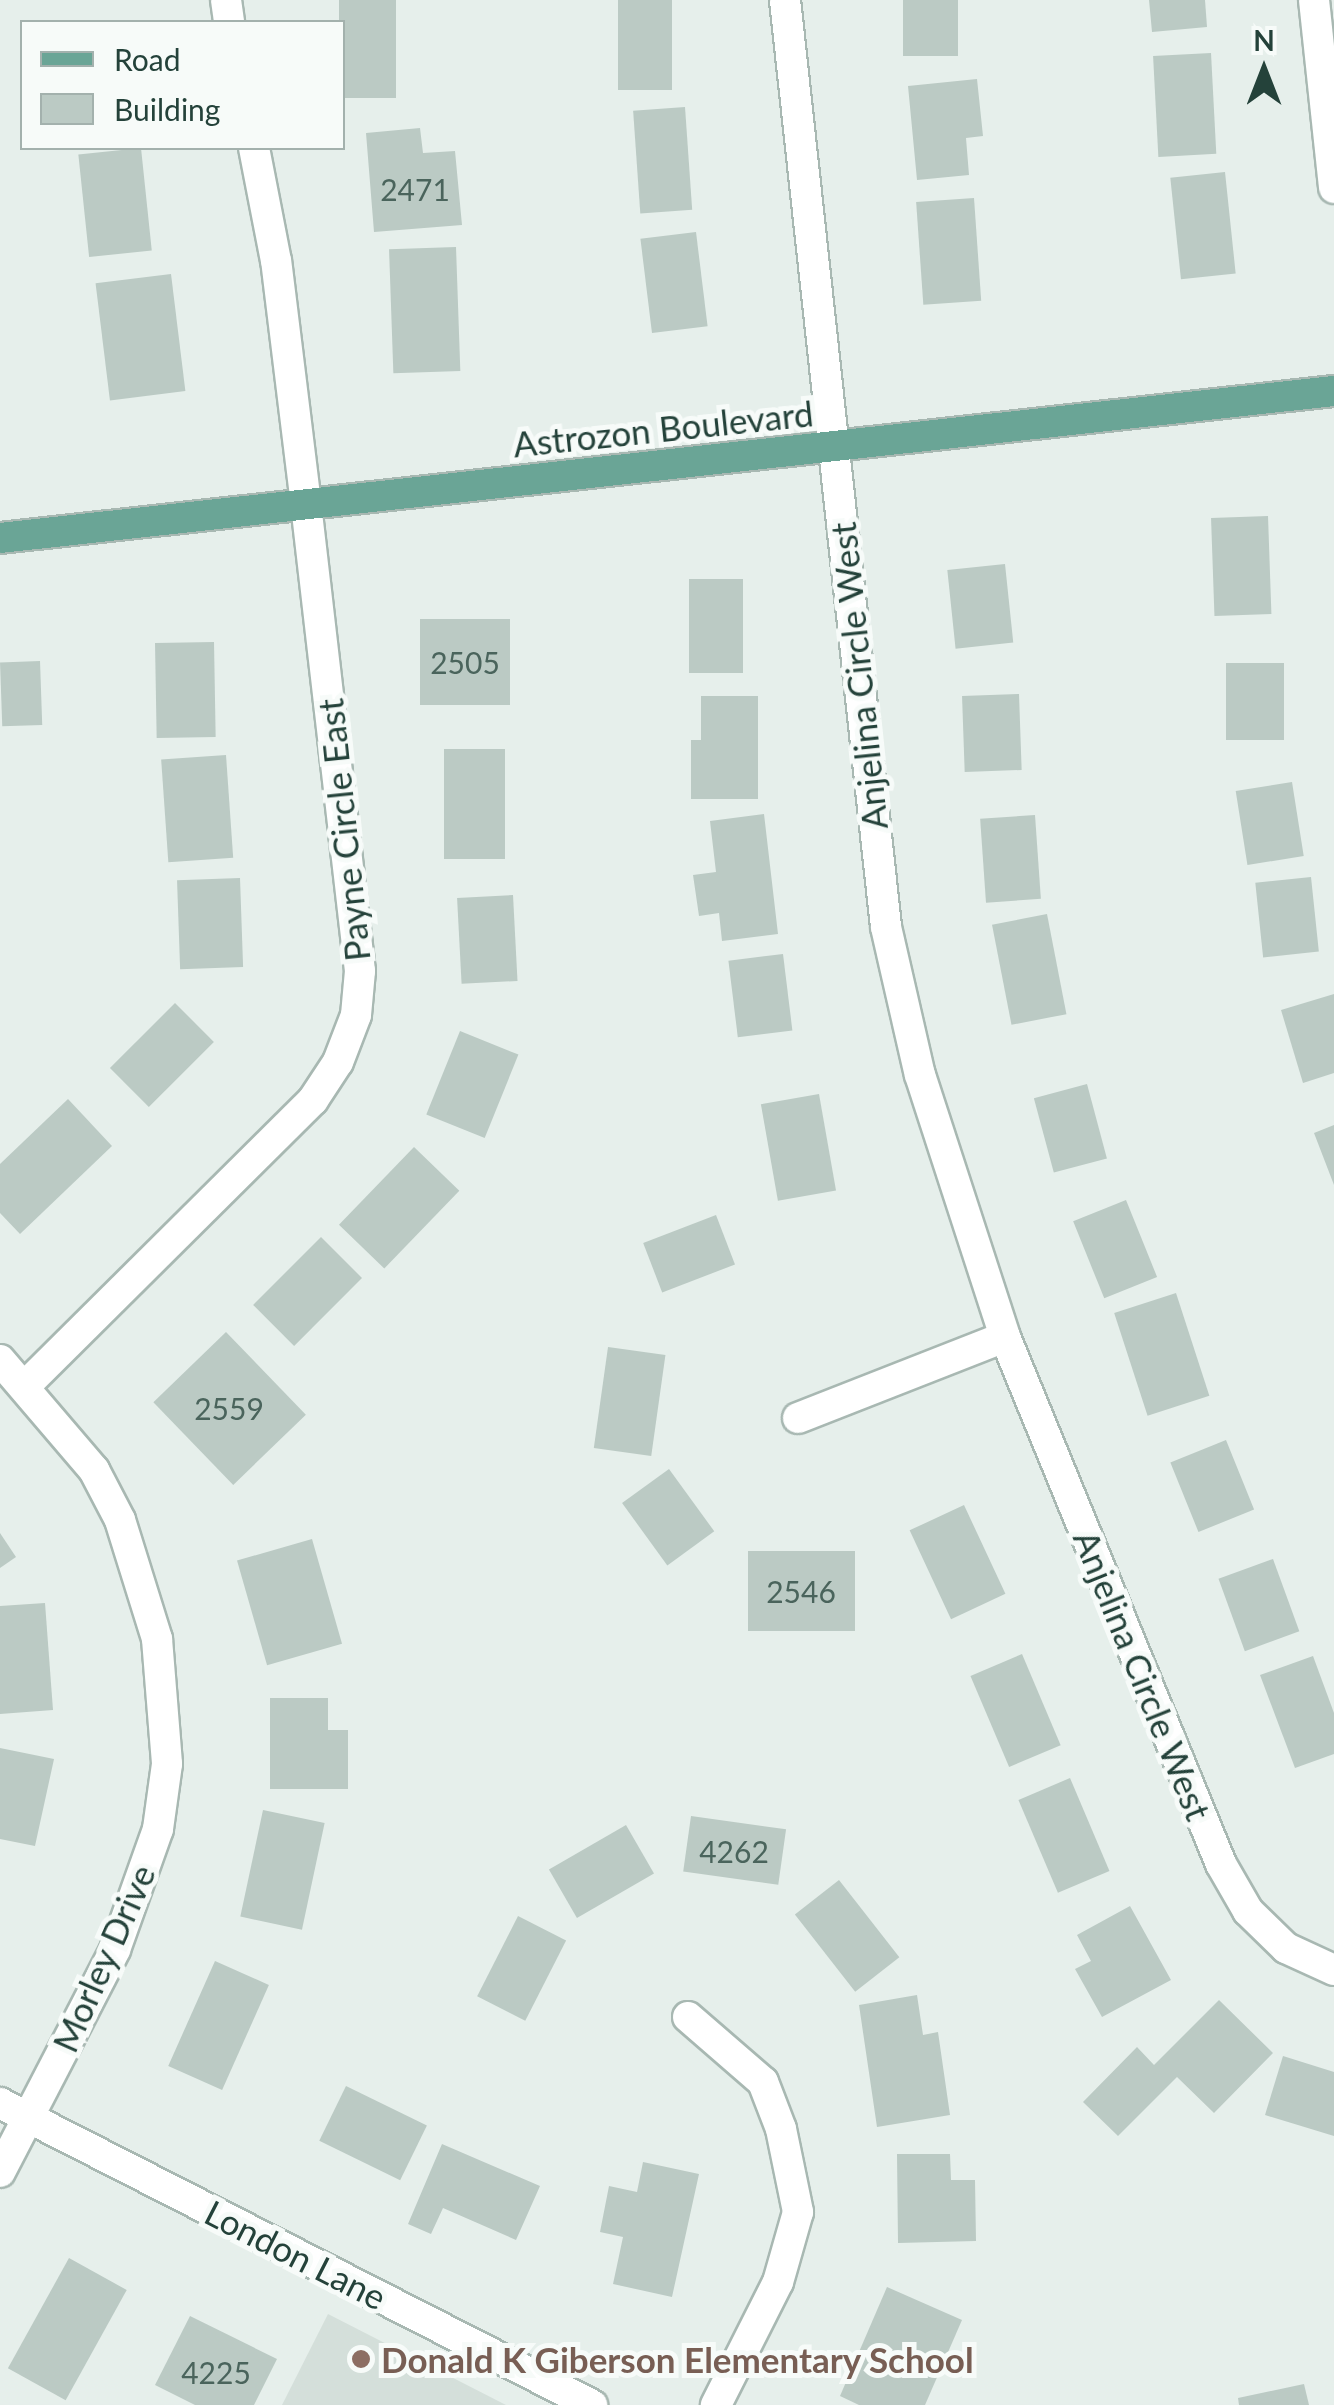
<!DOCTYPE html>
<style>
body{margin:0}
#map{position:relative;width:1334px;height:2405px;overflow:hidden;background:#e6efeb;font-family:Lato,sans-serif}
div>[style]{position:absolute}
[style*='--x']{left:calc(var(--x)*1px);top:calc(var(--y)*1px);width:calc(var(--w)*1px);rotate:calc(var(--a)*1deg)}
.built>*{inset:0;background:#d4dfda}
.building>*{inset:0;background:#bbcac4;transform-origin:0 0}
.roads{filter:drop-shadow(2px 0 #a8b8b2) drop-shadow(-2px 0 #a8b8b2) drop-shadow(0 2px #a8b8b2) drop-shadow(0 -2px #a8b8b2)}
.minor>*{height:30px;margin:-15px;padding:0 15px;transform-origin:15px;border-radius:15px;background:#fff}
.major>*{height:30px;margin:-15px;padding:0 15px;transform-origin:15px;border-radius:15px;background:#6aa596}
.dots>*{width:28px;height:28px;translate:-50% -50%;box-sizing:border-box;border:5px solid #f7fbf9;border-radius:50%}
span{translate:-50% -50%;white-space:nowrap;text-align:center;line-height:1.15;-webkit-text-stroke:10px #f7fbf9;paint-order:stroke}
.number-label{font-size:30px;color:#4a645c}
.number-label span{-webkit-text-stroke-width:0}
.street-label{font-size:35px;color:#24423a}
.education-label{font-size:35px;color:#785e54;font-weight:700}
.left{translate:0 -50%;text-align:left}
.legend{position:absolute;left:20px;top:20px;width:325px;height:130px;box-sizing:border-box;background:#f7fbf9;border:2px solid #a3b1ad;margin:0;padding:12px 18px;list-style:none;font-size:30px;color:#24423a}
.legend li{display:flex;align-items:center;gap:20px;height:50px}
.legend b{width:50px;border:2px solid #a3b1ad}
.north{position:absolute;left:1214px;top:20px;width:100px;height:100px;-webkit-text-stroke:8px #f7fbf9;paint-order:stroke;rotate:0deg;font-size:28px;font-weight:700;line-height:40px;text-align:center;color:#24423a}
.north::after{content:'';display:block;margin:auto;width:35px;height:45px;background:#24423a;clip-path:polygon(50% 0,100% 100%,50% 72%,0 100%)}
</style>
<div id="map">
<div class="built">
<i style="clip-path:polygon(328px 2314px,506px 2405px,282px 2405px)"></i>
</div>
<div class="building">
<i style="left:339px;top:0;width:57px;height:98px"></i>
<i style="left:618px;top:0;width:54px;height:90px"></i>
<i style="left:903px;top:0;width:55px;height:56px"></i>
<i style="clip-path:polygon(1149px 0,1205px 0,1207px 27px,1152px 32px)"></i>
<i style="left:1211px;top:53px;width:101px;height:58px;rotate:87deg"></i>
<i style="clip-path:polygon(977px 79px,983px 136px,966px 138px,969px 175px,917px 180px,908px 86px)"></i>
<i style="left:685px;top:107px;width:103px;height:52px;rotate:86deg"></i>
<i style="clip-path:polygon(420px 128px,423px 153px,455px 151px,462px 225px,374px 232px,366px 133px)"></i>
<i style="left:141px;top:148px;width:103px;height:63px;rotate:84deg"></i>
<i style="left:1225px;top:172px;width:102px;height:55px;rotate:84deg"></i>
<i style="left:974px;top:198px;width:103px;height:58px;rotate:86deg"></i>
<i style="left:696px;top:232px;width:95px;height:56px;rotate:83deg"></i>
<i style="left:456px;top:247px;width:124px;height:67px;rotate:88deg"></i>
<i style="left:171px;top:274px;width:118px;height:76px;rotate:83deg"></i>
<i style="left:1268px;top:516px;width:98px;height:57px;rotate:88deg"></i>
<i style="left:1005px;top:564px;width:79px;height:58px;rotate:84deg"></i>
<i style="left:689px;top:579px;width:54px;height:94px"></i>
<i style="left:420px;top:619px;width:90px;height:86px"></i>
<i style="left:214px;top:642px;width:95px;height:59px;rotate:89deg"></i>
<i style="left:40px;top:661px;width:64px;height:40px;rotate:88deg"></i>
<i style="left:1226px;top:663px;width:58px;height:77px"></i>
<i style="left:1019px;top:694px;width:76px;height:57px;rotate:88deg"></i>
<i style="clip-path:polygon(701px 696px,758px 696px,758px 799px,691px 799px,691px 740px,701px 740px)"></i>
<i style="left:444px;top:749px;width:61px;height:110px"></i>
<i style="left:226px;top:755px;width:103px;height:65px;rotate:86deg"></i>
<i style="left:1292px;top:782px;width:75px;height:57px;rotate:81deg"></i>
<i style="clip-path:polygon(764px 814px,778px 934px,722px 941px,719px 913px,699px 916px,693px 875px,716px 872px,710px 821px)"></i>
<i style="left:1035px;top:815px;width:84px;height:55px;rotate:86deg"></i>
<i style="left:1311px;top:877px;width:75px;height:56px;rotate:84deg"></i>
<i style="left:240px;top:878px;width:89px;height:63px;rotate:88deg"></i>
<i style="left:513px;top:895px;width:86px;height:56px;rotate:87deg"></i>
<i style="left:1047px;top:914px;width:102px;height:56px;rotate:79deg"></i>
<i style="left:783px;top:954px;width:77px;height:55px;rotate:83deg"></i>
<i style="clip-path:polygon(1334px 994px,1334px 1073px,1303px 1083px,1281px 1010px)"></i>
<i style="left:175px;top:1003px;width:55px;height:92px;rotate:45deg"></i>
<i style="left:460px;top:1031px;width:63px;height:90px;rotate:22deg"></i>
<i style="left:1087px;top:1084px;width:77px;height:55px;rotate:75deg"></i>
<i style="left:819px;top:1094px;width:98px;height:59px;rotate:80deg"></i>
<i style="clip-path:polygon(68px 1099px,112px 1146px,20px 1234px,0 1213px,0 1164px)"></i>
<i style="clip-path:polygon(1334px 1125px,1334px 1185px,1314px 1133px)"></i>
<i style="left:414px;top:1147px;width:63px;height:108px;rotate:44deg"></i>
<i style="left:1126px;top:1200px;width:83px;height:57px;rotate:68deg"></i>
<i style="left:716px;top:1215px;width:53px;height:78px;rotate:69deg"></i>
<i style="left:321px;top:1237px;width:58px;height:96px;rotate:45deg"></i>
<i style="left:1176px;top:1293px;width:108px;height:65px;rotate:72deg"></i>
<i style="left:226px;top:1332px;width:115px;height:101px;rotate:46deg"></i>
<i style="left:608px;top:1347px;width:58px;height:102px;rotate:8deg"></i>
<i style="left:1226px;top:1440px;width:75px;height:60px;rotate:68deg"></i>
<i style="left:669px;top:1469px;width:77px;height:58px;rotate:54deg"></i>
<i style="left:964px;top:1505px;width:98px;height:60px;rotate:65deg"></i>
<i style="clip-path:polygon(0 1533px,16px 1557px,0 1568px)"></i>
<i style="left:312px;top:1539px;width:109px;height:78px;rotate:74deg"></i>
<i style="left:748px;top:1551px;width:107px;height:80px"></i>
<i style="left:1273px;top:1559px;width:77px;height:58px;rotate:70deg"></i>
<i style="clip-path:polygon(45px 1603px,53px 1710px,0 1714px,0 1606px)"></i>
<i style="left:1022px;top:1654px;width:99px;height:56px;rotate:67deg"></i>
<i style="clip-path:polygon(1313px 1656px,1334px 1713px,1334px 1754px,1295px 1768px,1260px 1675px)"></i>
<i style="clip-path:polygon(270px 1698px,328px 1698px,328px 1730px,348px 1730px,348px 1789px,270px 1789px)"></i>
<i style="clip-path:polygon(0 1748px,54px 1759px,35px 1846px,0 1839px)"></i>
<i style="left:1070px;top:1778px;width:101px;height:56px;rotate:67deg"></i>
<i style="left:263px;top:1810px;width:63px;height:109px;rotate:12deg"></i>
<i style="left:691px;top:1816px;width:96px;height:56px;rotate:8deg"></i>
<i style="left:626px;top:1825px;width:56px;height:89px;rotate:60deg"></i>
<i style="left:839px;top:1880px;width:98px;height:56px;rotate:52deg"></i>
<i style="clip-path:polygon(1130px 1906px,1171px 1980px,1102px 2017px,1075px 1969px,1091px 1961px,1077px 1935px)"></i>
<i style="left:518px;top:1916px;width:54px;height:90px;rotate:27deg"></i>
<i style="left:215px;top:1961px;width:59px;height:115px;rotate:24deg"></i>
<i style="clip-path:polygon(917px 1995px,923px 2035px,938px 2032px,950px 2115px,877px 2127px,859px 2005px)"></i>
<i style="clip-path:polygon(1219px 2000px,1273px 2053px,1214px 2113px,1177px 2077px,1118px 2136px,1083px 2102px,1137px 2047px,1154px 2065px)"></i>
<i style="clip-path:polygon(1283px 2056px,1334px 2072px,1334px 2136px,1265px 2115px)"></i>
<i style="left:346px;top:2086px;width:90px;height:61px;rotate:26deg"></i>
<i style="clip-path:polygon(442px 2144px,540px 2186px,516px 2240px,443px 2208px,431px 2234px,408px 2224px)"></i>
<i style="clip-path:polygon(897px 2154px,950px 2154px,951px 2180px,975px 2180px,976px 2241px,898px 2243px)"></i>
<i style="clip-path:polygon(643px 2162px,699px 2174px,672px 2297px,613px 2284px,623px 2237px,600px 2232px,609px 2186px,637px 2192px)"></i>
<i style="left:69px;top:2258px;width:66px;height:126px;rotate:29deg"></i>
<i style="clip-path:polygon(887px 2287px,962px 2320px,925px 2405px,859px 2405px,840px 2396px)"></i>
<i style="clip-path:polygon(190px 2316px,277px 2359px,254px 2405px,195px 2405px,155px 2385px)"></i>
<i style="clip-path:polygon(1304px 2384px,1309px 2405px,1239px 2405px,1238px 2398px)"></i>
</div>
<div class="roads">
<div class="minor">
<i style="--x:226;--y:0;--w:22;--a:82"></i>
<i style="--x:785;--y:0;--w:932;--a:83.78"></i>
<i style="--x:886;--y:927;--w:152;--a:77.1"></i>
<i style="--x:920;--y:1075;--w:275;--a:72"></i>
<i style="--x:1005;--y:1337;--w:570;--a:67.71"></i>
<i style="--x:1221;--y:1864;--w:54;--a:60.1"></i>
<i style="--x:1248;--y:1911;--w:53;--a:44.2"></i>
<i style="--x:1286;--y:1948;--w:53;--a:24.6"></i>
<i style="--x:1314;--y:0;--w:189;--a:83.9"></i>
<i style="--x:0;--y:1360;--w:145;--a:49.5"></i>
<i style="--x:94;--y:1470;--w:56;--a:62.5"></i>
<i style="--x:120;--y:1520;--w:125;--a:72.7"></i>
<i style="--x:157;--y:1639;--w:125;--a:85.4"></i>
<i style="--x:167;--y:1764;--w:66;--a:97.9"></i>
<i style="--x:158;--y:1829;--w:128;--a:109.6"></i>
<i style="--x:115;--y:1950;--w:250;--a:117.4"></i>
<i style="--x:25;--y:1386;--w:406;--a:-44.8"></i>
<i style="--x:313;--y:1100;--w:45;--a:-56.7"></i>
<i style="--x:338;--y:1062;--w:50;--a:-69"></i>
<i style="--x:356;--y:1015;--w:44;--a:-84.8"></i>
<i style="--x:360;--y:971;--w:470;--a:-96.6"></i>
<i style="--x:306;--y:504;--w:245;--a:-97"></i>
<i style="--x:276;--y:261;--w:115;--a:-101"></i>
<i style="--x:798;--y:1418;--w:222;--a:-21.4"></i>
<i style="--x:688;--y:2017;--w:99;--a:40.9"></i>
<i style="--x:763;--y:2082;--w:50;--a:69"></i>
<i style="--x:781;--y:2129;--w:85;--a:78.4"></i>
<i style="--x:798;--y:2212;--w:73;--a:105.9"></i>
<i style="--x:778;--y:2282;--w:138;--a:116.8"></i>
<i style="--x:0;--y:2103;--w:665;--a:27.03"></i>
</div>
<div class="major">
<i style="--x:0;--y:538;--w:1342;--a:-6.29"></i>
</div>
</div>
<div class="dots">
<i style="left:361px;top:2359px;background:#8d6e63"></i>
</div>
<div class="number-label">
<span style="left:415px;top:189px">2471</span>
<span style="left:465px;top:662px">2505</span>
<span style="left:229px;top:1408px">2559</span>
<span style="left:801px;top:1591px">2546</span>
<span style="left:734px;top:1851px">4262</span>
<span style="left:216px;top:2372px">4225</span>
</div>
<div class="street-label">
<span style="left:663px;top:428px;rotate:-6deg">Astrozon Boulevard</span>
<span style="left:858px;top:676px;rotate:-96deg">Anjelina Circle West</span>
<span style="left:343px;top:830px;rotate:-96deg">Payne Circle East</span>
<span style="left:1143px;top:1675px;rotate:68deg">Anjelina Circle West</span>
<span style="left:103px;top:1958px;rotate:-66deg">Morley Drive</span>
<span style="left:296px;top:2254px;rotate:27deg">London Lane</span>
</div>
<div class="education-label">
<span class="left" style="left:381px;top:2359px">Donald K Giberson Elementary School</span>
</div>
<ul class="legend">
<li><b style="height:12px;background:#6aa596"></b>Road</li>
<li><b style="height:28px;background:#bbcac4"></b>Building</li>
</ul>
<div class="north">N</div>
</div>
